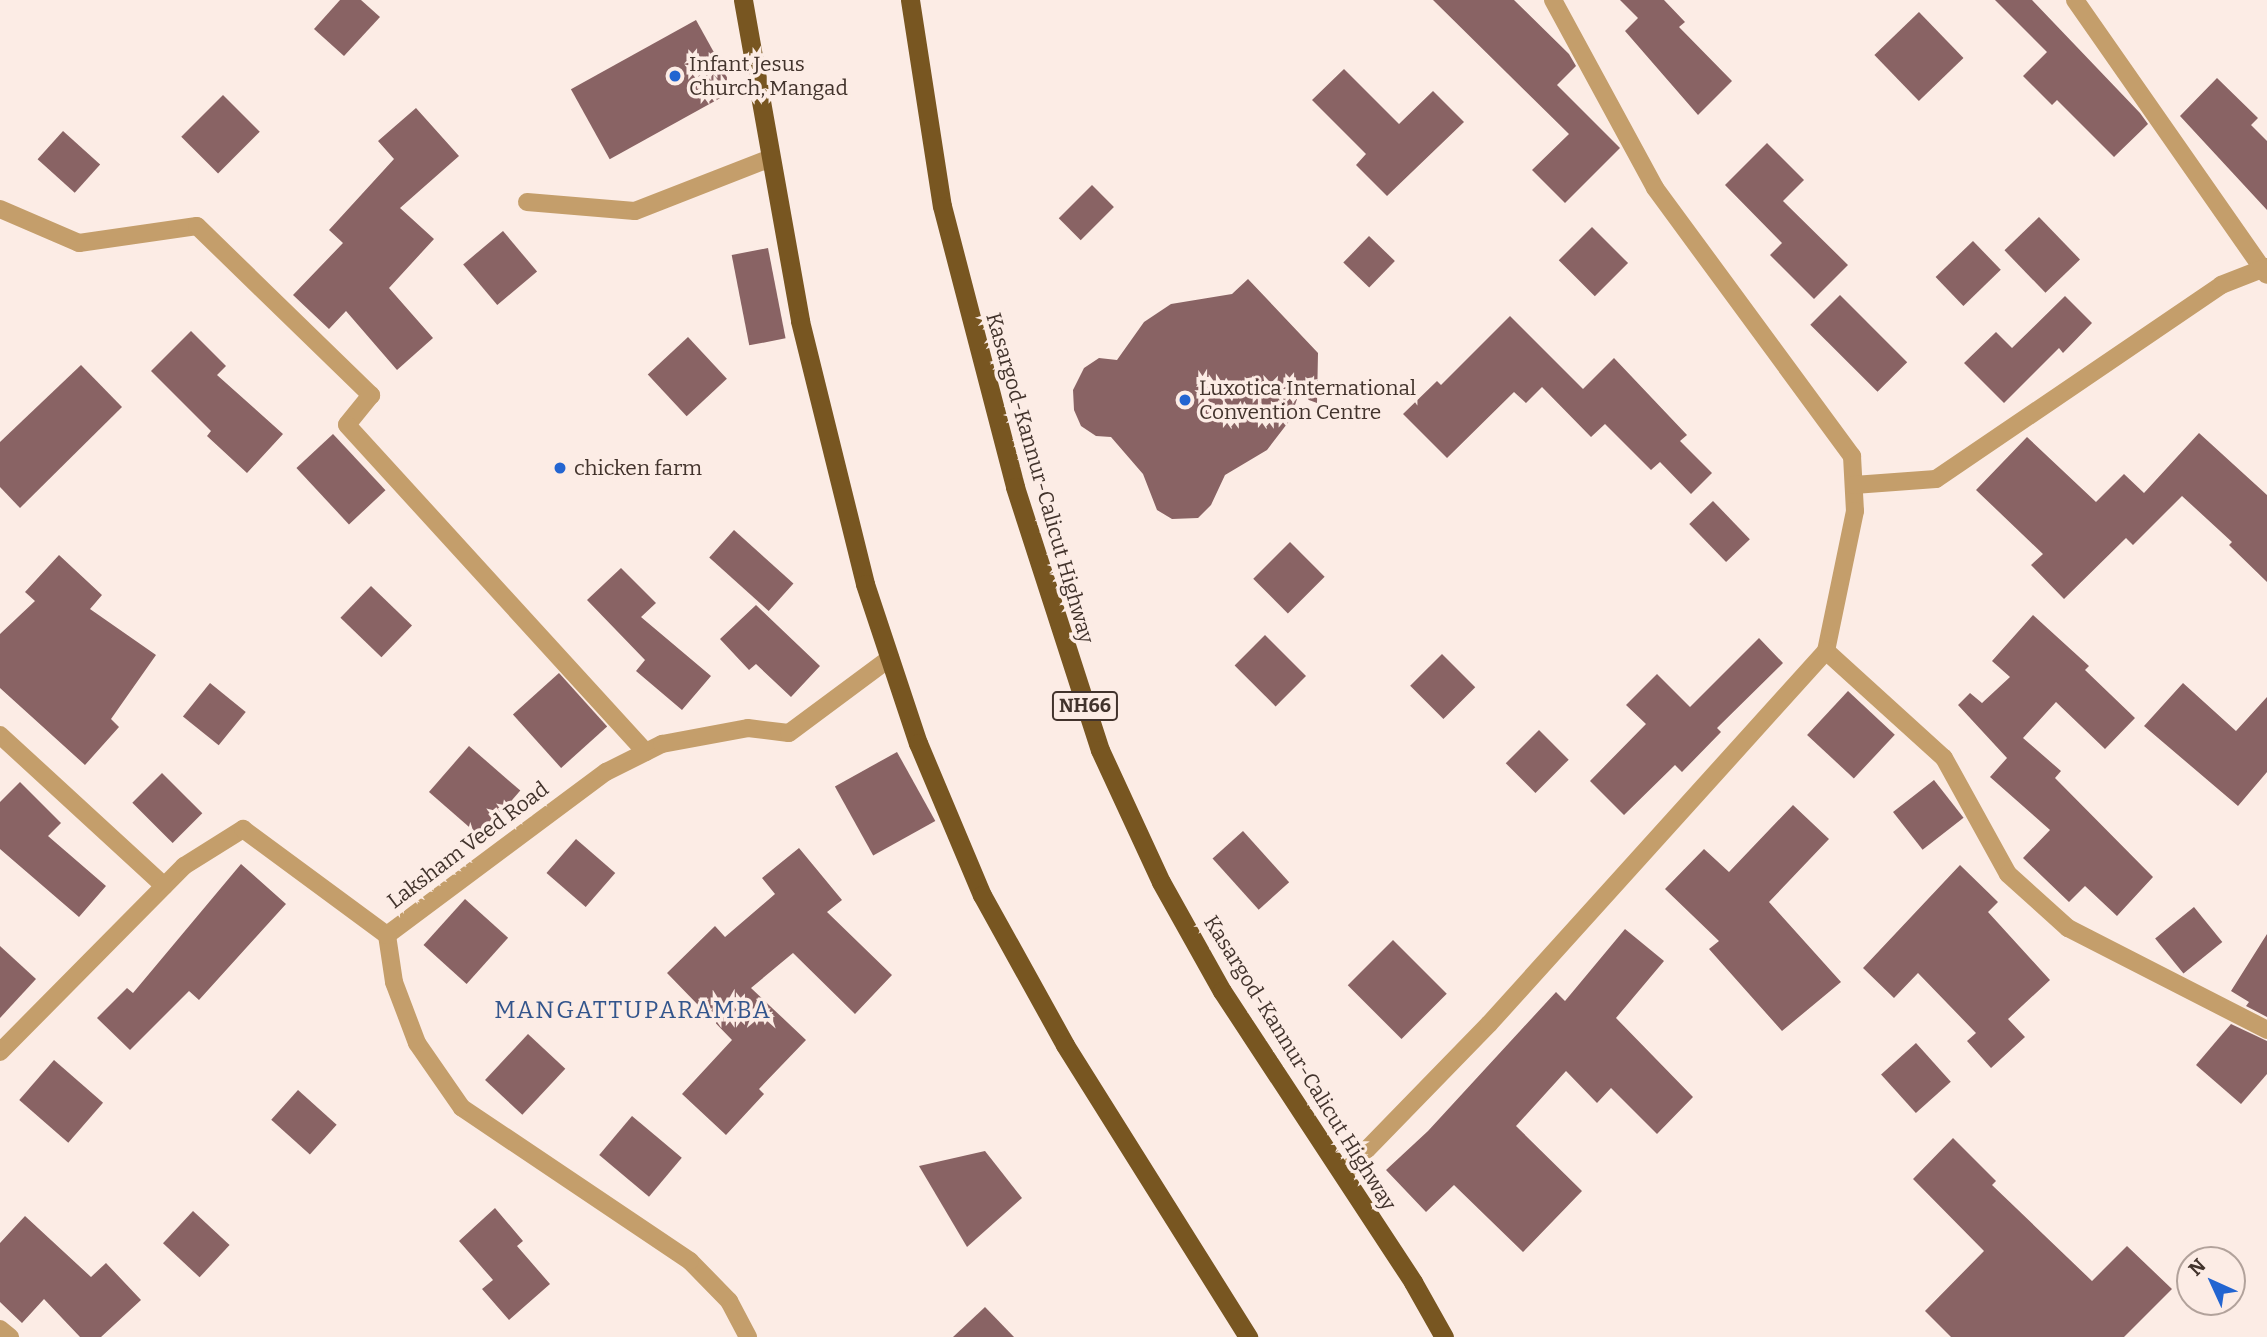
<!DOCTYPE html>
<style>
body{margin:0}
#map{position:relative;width:2267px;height:1337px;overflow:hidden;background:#fcece5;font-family:Bitter,serif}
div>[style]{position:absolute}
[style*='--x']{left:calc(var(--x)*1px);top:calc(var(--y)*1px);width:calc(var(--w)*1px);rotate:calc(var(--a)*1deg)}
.building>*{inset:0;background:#896364;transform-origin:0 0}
.minor>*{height:18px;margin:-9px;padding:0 9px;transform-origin:9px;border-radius:9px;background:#c49e6b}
.trunk>*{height:19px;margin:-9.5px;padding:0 9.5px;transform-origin:9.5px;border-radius:9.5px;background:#785621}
.dots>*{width:19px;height:19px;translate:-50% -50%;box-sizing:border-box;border:4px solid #fcece5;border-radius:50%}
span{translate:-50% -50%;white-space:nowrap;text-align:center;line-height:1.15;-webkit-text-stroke:7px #fcece5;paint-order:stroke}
.shield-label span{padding:2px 5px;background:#fcece5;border:2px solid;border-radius:5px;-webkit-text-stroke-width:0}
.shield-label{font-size:19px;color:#42332c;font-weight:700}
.poi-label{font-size:21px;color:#42332c}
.left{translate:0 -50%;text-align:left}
.street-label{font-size:21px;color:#42332c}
.quarter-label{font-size:24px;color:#33558c;letter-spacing:2px}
.north{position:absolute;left:2176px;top:1246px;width:70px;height:70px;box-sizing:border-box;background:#fcece5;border:2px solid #b2a29b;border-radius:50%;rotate:315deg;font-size:19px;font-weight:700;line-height:28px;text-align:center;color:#42332c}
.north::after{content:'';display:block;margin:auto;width:24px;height:32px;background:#2365d1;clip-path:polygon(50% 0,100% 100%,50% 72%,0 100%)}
</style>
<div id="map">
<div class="building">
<i style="clip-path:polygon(340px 0,361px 0,380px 17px,344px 56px,314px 29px)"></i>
<i style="clip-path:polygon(1433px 0,1514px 0,1569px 54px,1576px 66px,1557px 85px,1620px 148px,1565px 203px,1532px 170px,1569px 134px)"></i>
<i style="clip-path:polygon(1620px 0,1664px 0,1685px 22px,1679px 27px,1732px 81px,1698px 115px,1625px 31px,1638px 18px)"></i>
<i style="clip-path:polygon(1995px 0,2032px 0,2140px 113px,2148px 124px,2114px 157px,2057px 100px,2052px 105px,2023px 76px,2047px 52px)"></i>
<i style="left:1919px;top:12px;width:64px;height:62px;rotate:46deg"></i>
<i style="left:696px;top:20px;width:80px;height:143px;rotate:61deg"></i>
<i style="clip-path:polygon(1344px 69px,1399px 124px,1433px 91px,1464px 122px,1387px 196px,1356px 165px,1366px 154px,1312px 100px)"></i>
<i style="clip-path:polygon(2217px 78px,2258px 118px,2251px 125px,2267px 141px,2267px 210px,2180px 116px)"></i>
<i style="left:223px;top:95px;width:52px;height:59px;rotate:45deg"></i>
<i style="clip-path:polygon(416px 108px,459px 156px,400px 208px,434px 239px,389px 288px,433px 338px,397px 370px,346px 311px,329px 329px,293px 295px,343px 243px,329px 230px,394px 159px,378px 141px)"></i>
<i style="left:63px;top:131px;width:50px;height:38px;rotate:42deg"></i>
<i style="clip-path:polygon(1767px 143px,1804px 180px,1783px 201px,1848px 265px,1814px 299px,1770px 255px,1782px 243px,1725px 185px)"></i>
<i style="left:1092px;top:185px;width:31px;height:47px;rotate:45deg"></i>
<i style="left:2039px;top:217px;width:59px;height:48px;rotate:46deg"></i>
<i style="left:1592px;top:227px;width:51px;height:47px;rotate:45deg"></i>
<i style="left:503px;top:231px;width:53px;height:52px;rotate:50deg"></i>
<i style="left:1369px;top:236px;width:36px;height:37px;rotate:44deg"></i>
<i style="left:1973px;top:241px;width:40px;height:52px;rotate:46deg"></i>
<i style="left:768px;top:248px;width:92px;height:37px;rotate:79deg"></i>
<i style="clip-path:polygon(1248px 279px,1318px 353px,1317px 403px,1298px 396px,1290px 420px,1267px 450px,1225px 475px,1211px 505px,1198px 518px,1172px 519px,1157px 510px,1143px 474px,1111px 437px,1096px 436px,1081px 426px,1074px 410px,1073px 390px,1084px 368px,1099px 358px,1117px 360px,1144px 322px,1171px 304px,1232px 294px)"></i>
<i style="left:1840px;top:295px;width:95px;height:42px;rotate:45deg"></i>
<i style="clip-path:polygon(2065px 296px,2092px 323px,2063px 353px,2059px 348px,2004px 403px,1964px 363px,1996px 332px,2012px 348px)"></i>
<i style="clip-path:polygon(1510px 316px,1583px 389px,1614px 358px,1687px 435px,1680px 441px,1712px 473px,1691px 494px,1660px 462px,1651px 470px,1605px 424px,1591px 437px,1542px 387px,1526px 403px,1514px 392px,1447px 458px,1403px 414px,1437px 381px,1441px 385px)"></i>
<i style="clip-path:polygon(191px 331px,226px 366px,217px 375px,283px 434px,247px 473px,207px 436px,211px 431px,151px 371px)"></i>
<i style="left:688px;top:337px;width:57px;height:55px;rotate:47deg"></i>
<i style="clip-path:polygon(81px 365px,122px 407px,20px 508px,0 487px,0 442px)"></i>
<i style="clip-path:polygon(2199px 433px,2267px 495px,2267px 582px,2229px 545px,2232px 542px,2182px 496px,2133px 545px,2126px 538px,2064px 599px,2031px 565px,2043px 554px,1976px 490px,2027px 437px,2096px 502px,2124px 474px,2144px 493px)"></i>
<i style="left:333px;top:434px;width:77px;height:50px;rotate:47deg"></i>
<i style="left:1713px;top:501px;width:53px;height:33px;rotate:46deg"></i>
<i style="left:734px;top:530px;width:80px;height:37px;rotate:42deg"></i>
<i style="left:1290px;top:542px;width:49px;height:52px;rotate:45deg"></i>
<i style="clip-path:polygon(59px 555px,102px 595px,90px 609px,156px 655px,111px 719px,119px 727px,85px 765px,0 688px,0 634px,35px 601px,25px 592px)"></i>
<i style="clip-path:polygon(621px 568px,656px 603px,641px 617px,711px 676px,682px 710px,636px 671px,645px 660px,587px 600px)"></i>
<i style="left:371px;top:586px;width:57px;height:44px;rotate:44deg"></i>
<i style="clip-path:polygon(756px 605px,820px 666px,791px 697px,756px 664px,749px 670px,720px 639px)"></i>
<i style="clip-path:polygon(2033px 615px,2089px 666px,2085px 670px,2135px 718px,2105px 749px,2056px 702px,2023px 738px,2061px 771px,2055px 778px,2153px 877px,2117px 916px,2085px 886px,2069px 902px,2023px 858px,2050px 830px,1990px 777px,2007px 758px,1958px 705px,1970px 693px,1982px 703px,2010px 677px,1992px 661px)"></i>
<i style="left:1265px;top:635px;width:58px;height:43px;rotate:45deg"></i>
<i style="clip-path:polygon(1759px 638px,1783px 663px,1717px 728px,1721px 732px,1682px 772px,1675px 765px,1624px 815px,1590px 781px,1646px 724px,1626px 705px,1657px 674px,1690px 707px)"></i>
<i style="left:1442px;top:654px;width:47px;height:45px;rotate:45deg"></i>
<i style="left:559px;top:673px;width:72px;height:62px;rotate:48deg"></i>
<i style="left:210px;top:683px;width:46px;height:43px;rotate:39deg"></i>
<i style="clip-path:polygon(2183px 683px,2236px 731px,2267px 697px,2267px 772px,2238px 806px,2144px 726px)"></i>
<i style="left:1848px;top:691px;width:64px;height:60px;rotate:43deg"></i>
<i style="left:1539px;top:730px;width:42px;height:47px;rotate:45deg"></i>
<i style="left:469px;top:746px;width:68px;height:61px;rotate:41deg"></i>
<i style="left:897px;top:752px;width:79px;height:71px;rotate:61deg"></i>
<i style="left:162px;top:773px;width:57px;height:42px;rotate:45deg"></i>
<i style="left:1934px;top:780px;width:48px;height:52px;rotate:52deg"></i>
<i style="clip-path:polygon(20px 782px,61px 823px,48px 836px,106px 886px,79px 917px,0 849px,0 802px)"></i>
<i style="clip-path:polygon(1793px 805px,1829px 839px,1769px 902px,1841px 982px,1782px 1031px,1709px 949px,1719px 941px,1665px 889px,1704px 849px,1729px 872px)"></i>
<i style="left:1243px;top:831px;width:69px;height:41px;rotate:48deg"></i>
<i style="left:576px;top:839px;width:52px;height:45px;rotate:41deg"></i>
<i style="clip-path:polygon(799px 848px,842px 900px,827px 912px,892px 975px,855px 1014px,793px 953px,751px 988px,806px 1040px,759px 1089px,764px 1094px,726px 1135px,682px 1094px,732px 1040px,667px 973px,715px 926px,725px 937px,775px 894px,762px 878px)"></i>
<i style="clip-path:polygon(241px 864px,286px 904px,199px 1000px,189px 991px,130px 1050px,97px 1018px,127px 988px,133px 993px)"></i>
<i style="clip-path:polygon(1960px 865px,1998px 902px,1988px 912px,2050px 980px,2008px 1019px,2025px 1037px,1991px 1068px,1967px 1041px,1976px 1033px,1918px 973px,1894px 998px,1863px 968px)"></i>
<i style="left:465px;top:899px;width:58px;height:62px;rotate:42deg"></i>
<i style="left:2194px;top:907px;width:45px;height:50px;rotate:51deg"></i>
<i style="clip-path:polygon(1625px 929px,1664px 961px,1616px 1018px,1693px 1097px,1657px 1134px,1611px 1088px,1597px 1103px,1566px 1071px,1516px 1126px,1582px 1191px,1523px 1252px,1454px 1185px,1426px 1212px,1386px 1170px,1428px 1131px,1556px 992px,1565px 1001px)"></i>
<i style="clip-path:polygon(2267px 934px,2267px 1017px,2246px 1006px,2249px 1002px,2231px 991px)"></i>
<i style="left:1393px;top:940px;width:76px;height:64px;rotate:45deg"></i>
<i style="clip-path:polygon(0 946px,36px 979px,0 1018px)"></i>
<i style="clip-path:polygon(2231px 1024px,2267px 1041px,2267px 1074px,2241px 1104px,2196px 1065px)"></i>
<i style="left:528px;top:1034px;width:51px;height:63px;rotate:43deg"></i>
<i style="left:1916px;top:1043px;width:52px;height:47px;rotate:48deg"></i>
<i style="left:54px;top:1060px;width:65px;height:53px;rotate:41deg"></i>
<i style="left:298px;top:1090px;width:52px;height:40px;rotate:42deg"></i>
<i style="left:632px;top:1116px;width:65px;height:51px;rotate:40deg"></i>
<i style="clip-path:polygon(1953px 1138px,1996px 1181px,1992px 1185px,2092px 1281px,2127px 1246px,2172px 1289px,2124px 1337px,1951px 1337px,1925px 1311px,1984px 1251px,1913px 1179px)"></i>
<i style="clip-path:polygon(985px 1151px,1022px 1198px,967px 1247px,919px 1166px)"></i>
<i style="clip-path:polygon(495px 1208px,523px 1241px,517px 1246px,550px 1284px,509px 1320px,482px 1289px,493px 1280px,459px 1241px)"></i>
<i style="left:193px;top:1211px;width:50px;height:44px;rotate:43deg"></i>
<i style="clip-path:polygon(25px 1216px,91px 1277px,106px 1263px,141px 1300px,101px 1337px,80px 1337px,44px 1299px,22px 1323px,0 1302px,0 1243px)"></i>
<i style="clip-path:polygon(985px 1307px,1014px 1337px,953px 1337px)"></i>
</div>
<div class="minor">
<i style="--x:1553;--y:0;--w:214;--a:61.5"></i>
<i style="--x:1655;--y:188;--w:333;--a:53.7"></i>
<i style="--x:1852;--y:456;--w:55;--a:86.9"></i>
<i style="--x:1855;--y:511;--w:143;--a:101.7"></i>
<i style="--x:2075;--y:0;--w:335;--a:55.1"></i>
<i style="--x:527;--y:202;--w:108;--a:4.8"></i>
<i style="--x:635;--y:211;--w:146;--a:-21.3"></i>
<i style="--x:0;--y:209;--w:86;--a:23.3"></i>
<i style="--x:79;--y:243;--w:119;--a:-8.2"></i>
<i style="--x:197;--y:226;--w:243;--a:44.2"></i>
<i style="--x:371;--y:395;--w:38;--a:129"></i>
<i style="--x:347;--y:425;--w:443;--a:47.6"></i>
<i style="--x:1854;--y:485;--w:82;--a:-4.2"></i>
<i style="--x:1936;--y:479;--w:345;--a:-34.2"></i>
<i style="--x:2221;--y:285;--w:49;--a:-21.4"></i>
<i style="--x:0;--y:735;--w:223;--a:42.6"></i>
<i style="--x:0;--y:1052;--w:262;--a:-45.3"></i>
<i style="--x:184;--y:866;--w:70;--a:-32.1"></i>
<i style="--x:243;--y:829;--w:179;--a:36.4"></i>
<i style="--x:1343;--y:1174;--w:209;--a:-45.8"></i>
<i style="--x:1489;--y:1024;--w:503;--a:-47.9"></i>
<i style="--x:1826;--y:651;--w:159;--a:42.2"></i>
<i style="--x:1944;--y:758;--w:132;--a:61.1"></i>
<i style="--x:2008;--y:874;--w:81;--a:42"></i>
<i style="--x:2068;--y:928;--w:224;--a:27.1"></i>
<i style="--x:0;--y:1329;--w:13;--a:39"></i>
<i style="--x:748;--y:1337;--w:41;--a:-117.8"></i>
<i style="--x:729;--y:1301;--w:56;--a:-134.3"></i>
<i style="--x:690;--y:1261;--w:275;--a:-146.1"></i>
<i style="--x:462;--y:1108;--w:79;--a:-124.7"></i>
<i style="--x:417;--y:1043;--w:65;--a:-110.7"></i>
<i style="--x:394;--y:982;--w:48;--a:-98.5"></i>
<i style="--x:387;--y:935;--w:273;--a:-36.7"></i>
<i style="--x:606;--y:772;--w:63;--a:-26.6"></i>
<i style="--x:662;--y:744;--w:87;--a:-10.5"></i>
<i style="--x:748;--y:728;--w:41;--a:7"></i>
<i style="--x:789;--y:733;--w:126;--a:-36.6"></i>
</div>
<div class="trunk">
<i style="--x:743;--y:0;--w:326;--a:79.9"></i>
<i style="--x:800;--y:321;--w:271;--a:76.1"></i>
<i style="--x:865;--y:584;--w:168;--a:71.6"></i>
<i style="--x:918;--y:743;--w:165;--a:67.2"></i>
<i style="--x:982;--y:895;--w:171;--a:61"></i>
<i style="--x:1065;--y:1045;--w:345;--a:57.9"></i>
<i style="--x:910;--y:0;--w:208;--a:81.2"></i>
<i style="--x:942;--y:206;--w:290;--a:75.4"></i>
<i style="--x:1015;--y:487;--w:276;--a:72.1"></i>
<i style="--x:1100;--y:750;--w:145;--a:65.2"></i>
<i style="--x:1161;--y:882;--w:125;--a:60.8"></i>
<i style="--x:1222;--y:991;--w:348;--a:56.7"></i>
<i style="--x:1413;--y:1282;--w:63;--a:60.6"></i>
</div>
<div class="dots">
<i style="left:675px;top:76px;background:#2365d1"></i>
<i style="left:1185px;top:400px;background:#2365d1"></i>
<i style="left:560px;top:468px;background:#2365d1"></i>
</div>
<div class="shield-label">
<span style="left:1085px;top:706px">NH66</span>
</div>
<div class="poi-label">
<span class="left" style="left:689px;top:76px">Infant Jesus<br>Church, Mangad</span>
<span class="left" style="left:1199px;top:400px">Luxotica International<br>Convention Centre</span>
<span class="left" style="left:574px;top:468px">chicken farm</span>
</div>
<div class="street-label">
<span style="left:1040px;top:478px;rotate:74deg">Kasargod-Kannur-Calicut Highway</span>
<span style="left:468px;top:845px;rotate:-37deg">Laksham Veed Road</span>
<span style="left:1300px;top:1063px;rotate:58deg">Kasargod-Kannur-Calicut Highway</span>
</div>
<div class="quarter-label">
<span style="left:633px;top:1011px">MANGATTUPARAMBA</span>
</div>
<div class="north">N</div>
</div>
